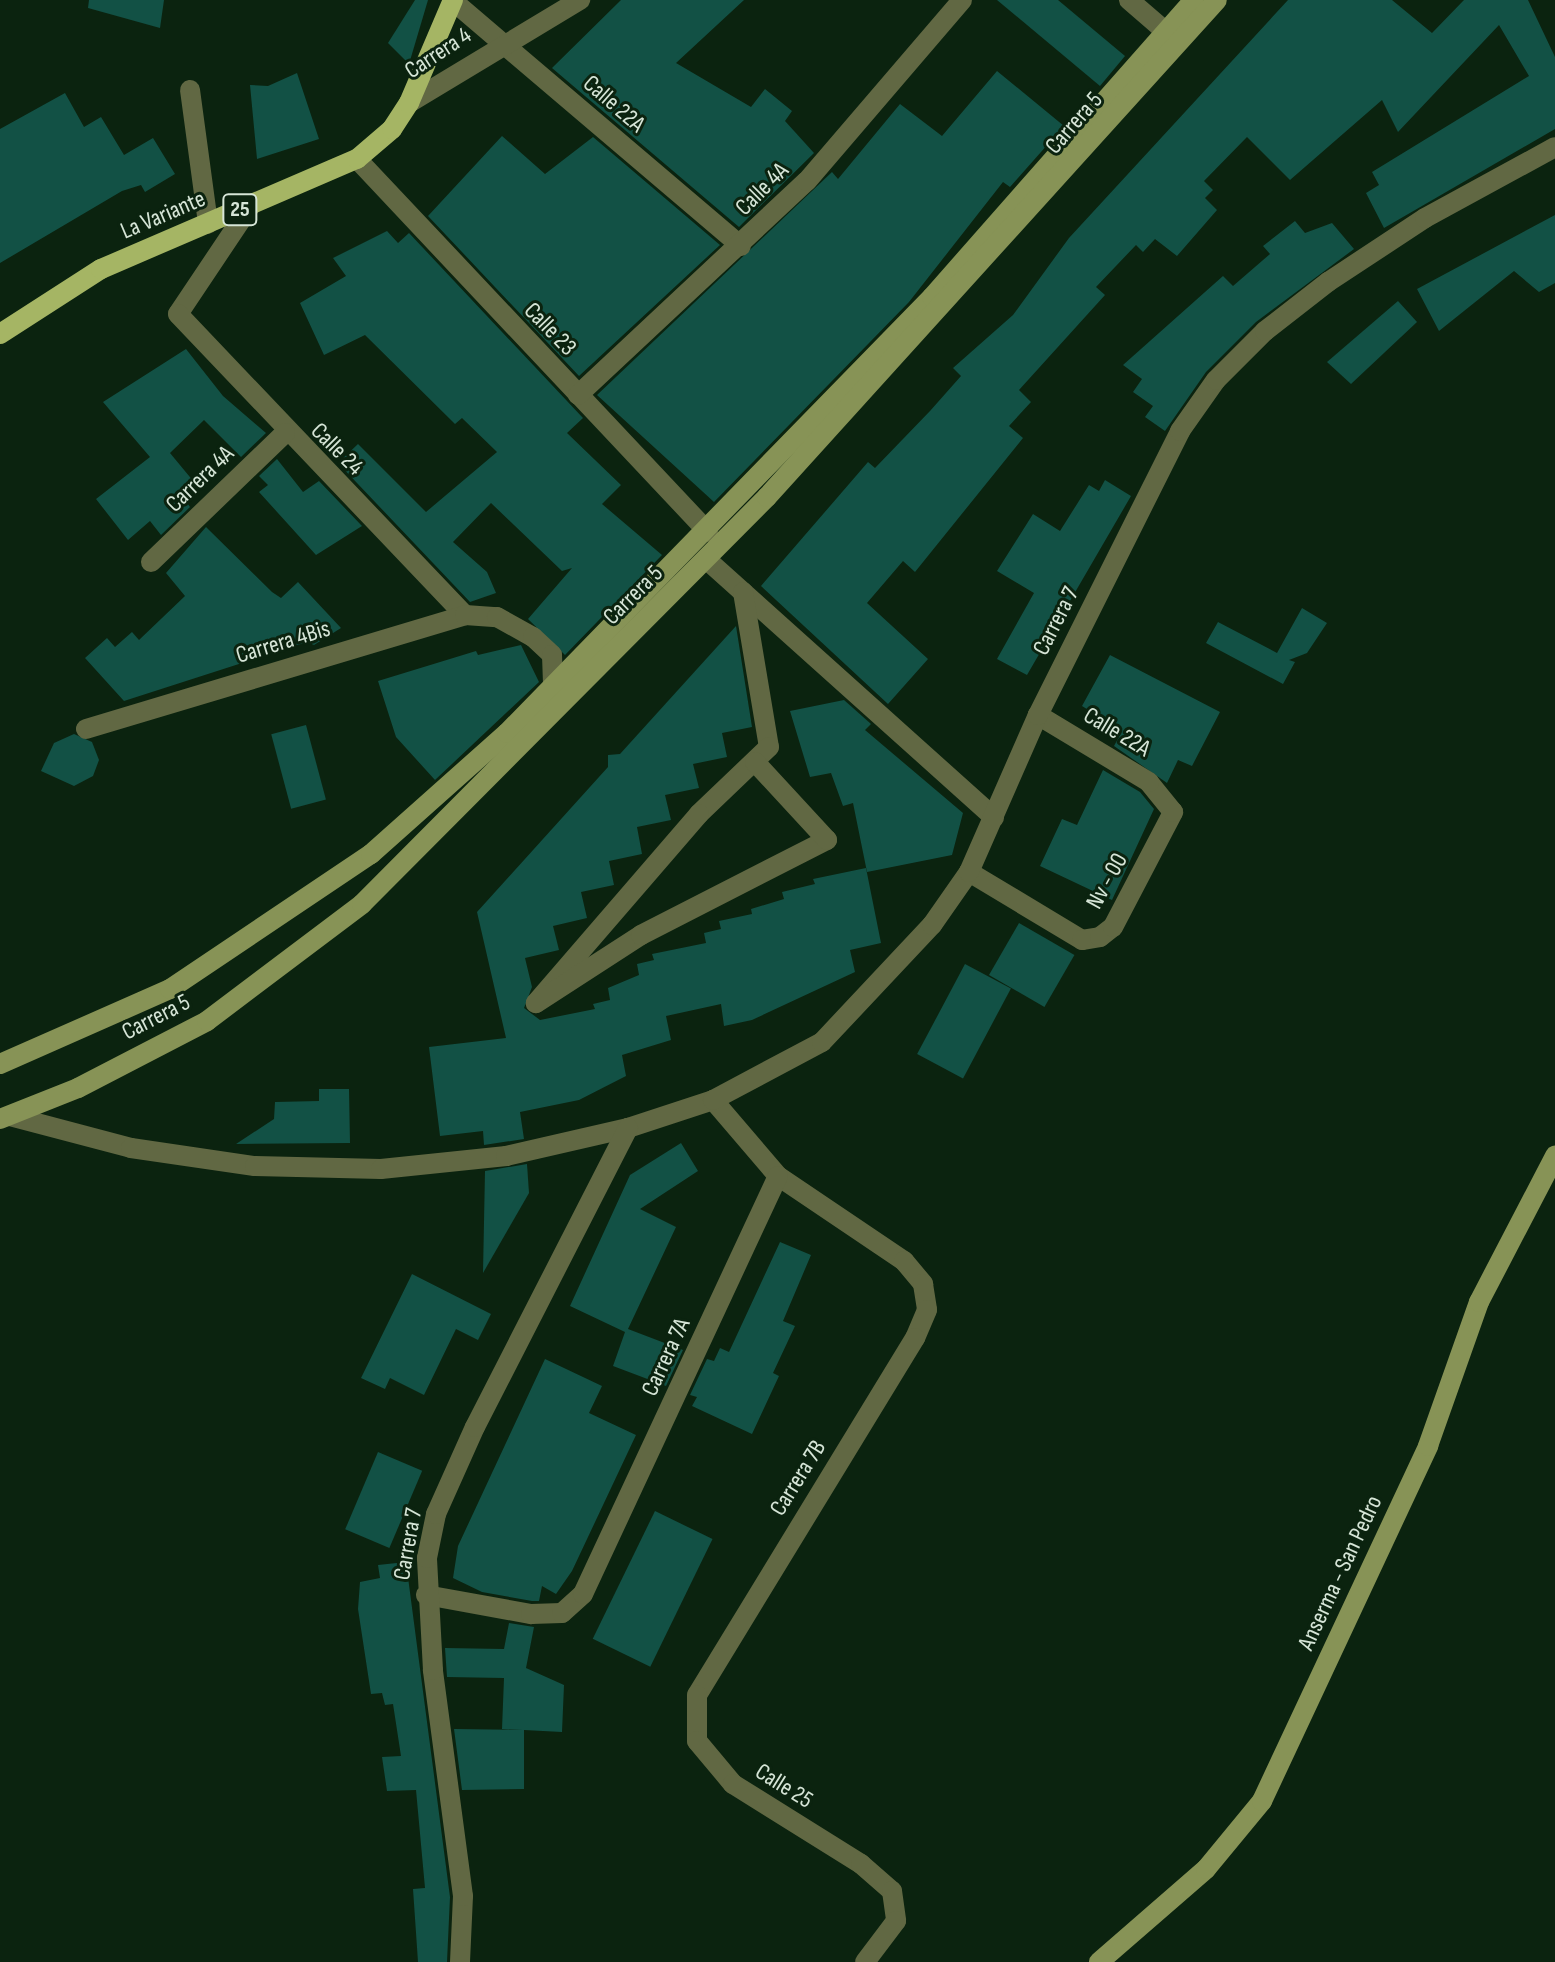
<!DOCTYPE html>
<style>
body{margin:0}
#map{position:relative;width:1555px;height:1962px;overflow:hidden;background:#0b230f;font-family:"Sofia Sans Condensed",sans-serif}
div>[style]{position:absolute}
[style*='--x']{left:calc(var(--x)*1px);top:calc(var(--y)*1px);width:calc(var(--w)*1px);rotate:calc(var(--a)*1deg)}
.building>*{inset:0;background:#125145;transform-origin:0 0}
.street>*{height:20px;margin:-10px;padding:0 10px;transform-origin:10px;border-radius:10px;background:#616843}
.secondary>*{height:20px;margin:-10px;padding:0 10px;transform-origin:10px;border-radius:10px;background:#879356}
.primary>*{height:20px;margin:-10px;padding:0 10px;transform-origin:10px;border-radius:10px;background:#a5b564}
span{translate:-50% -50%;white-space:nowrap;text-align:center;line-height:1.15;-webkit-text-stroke:6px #0b230f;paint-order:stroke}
.shield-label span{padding:2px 6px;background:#0b230f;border:2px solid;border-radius:6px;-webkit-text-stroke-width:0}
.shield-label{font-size:22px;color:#d6e5d7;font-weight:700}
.street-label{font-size:24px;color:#d6e5d7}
</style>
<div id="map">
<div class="building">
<i style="clip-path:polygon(89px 0,164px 0,160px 28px,88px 8px)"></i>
<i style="clip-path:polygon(415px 0,428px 0,409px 64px,388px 43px)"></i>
<i style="clip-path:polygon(621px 0,744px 0,676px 63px,751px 107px,765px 89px,792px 111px,785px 121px,814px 153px,739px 227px,552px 68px)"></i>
<i style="clip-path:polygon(997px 0,1058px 0,1125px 56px,1100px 86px)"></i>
<i style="clip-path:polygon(1288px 0,1392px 0,1432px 33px,1464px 0,1528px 0,1555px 57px,1555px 129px,1384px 228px,1366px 193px,1379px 185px,1372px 172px,1529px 76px,1499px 25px,1398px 132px,1382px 100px,1290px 180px,1247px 137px,1204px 181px,1213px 190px,1205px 198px,1217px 210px,1177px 256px,1155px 239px,1143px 252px,1136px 245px,1096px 287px,1105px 295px,1019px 390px,1031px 402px,1009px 426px,1023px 438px,915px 572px,903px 561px,867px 603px,928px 659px,888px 704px,761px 586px,868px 462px,875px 468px,930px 411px,961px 376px,953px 368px,1013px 315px,1069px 238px)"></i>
<i style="clip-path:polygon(997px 71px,1064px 126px,1010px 187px,1003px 182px,909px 302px,714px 502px,597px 395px,832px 172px,838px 179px,900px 104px,942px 136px)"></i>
<i style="clip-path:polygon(297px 73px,319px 139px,257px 159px,250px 85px,268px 86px)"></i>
<i style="clip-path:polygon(65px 93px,84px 127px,101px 117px,124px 155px,153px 138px,175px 174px,145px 192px,141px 185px,122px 191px,0 263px,0 129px)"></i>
<i style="clip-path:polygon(502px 136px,545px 174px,593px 137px,720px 245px,579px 376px,428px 216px)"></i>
<i style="clip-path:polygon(1555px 215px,1555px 283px,1539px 292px,1514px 271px,1439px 331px,1417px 289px)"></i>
<i style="clip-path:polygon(1295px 221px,1305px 233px,1332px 223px,1354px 249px,1256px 322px,1206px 372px,1165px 431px,1145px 417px,1153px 406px,1133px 392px,1142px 379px,1123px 365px,1223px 276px,1233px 286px,1270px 254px,1263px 246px)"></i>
<i style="clip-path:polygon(387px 231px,398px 243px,409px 233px,583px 418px,567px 433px,621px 485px,602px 504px,662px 555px,565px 655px,528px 619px,572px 568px,562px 571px,491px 503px,453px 542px,487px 572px,496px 593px,470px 602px,338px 463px,358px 444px,426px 512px,497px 452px,462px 418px,455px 424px,365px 335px,324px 355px,300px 303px,346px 276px,333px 258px)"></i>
<i style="clip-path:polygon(1398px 301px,1417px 322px,1351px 384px,1327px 362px)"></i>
<i style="clip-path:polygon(186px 349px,223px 396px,266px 433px,241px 457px,204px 420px,170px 453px,199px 488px,185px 500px,190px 507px,161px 535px,150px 521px,128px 540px,96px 499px,150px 457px,103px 402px)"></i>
<i style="clip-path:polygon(277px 459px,303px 492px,319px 481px,362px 526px,316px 555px,259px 492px,268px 485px,259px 476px)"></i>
<i style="clip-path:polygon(1105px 480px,1131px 496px,1027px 675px,997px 659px,1034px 593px,997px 571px,1033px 514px,1060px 531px,1089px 485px,1099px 491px)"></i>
<i style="clip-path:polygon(206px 527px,272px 592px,281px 598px,298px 582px,341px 628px,314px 645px,307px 642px,124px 701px,85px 658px,107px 638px,115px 647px,132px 632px,139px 640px,185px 596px,166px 573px)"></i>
<i style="clip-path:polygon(1302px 608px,1327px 623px,1307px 653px,1289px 660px,1295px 662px,1283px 684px,1206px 643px,1218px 622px,1277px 653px)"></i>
<i style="clip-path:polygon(736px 626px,752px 727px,722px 733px,727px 757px,693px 764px,699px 788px,665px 795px,671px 820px,637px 827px,642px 854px,609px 861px,614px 885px,581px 892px,587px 918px,553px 926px,559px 950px,525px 958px,532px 987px,524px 1008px,540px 1020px,595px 1009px,593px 1004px,610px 1000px,608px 988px,639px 975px,637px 964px,654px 960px,652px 954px,706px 943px,704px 933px,721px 929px,719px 921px,752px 914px,751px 909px,784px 899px,782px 892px,815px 884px,813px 879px,866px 868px,881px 943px,850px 950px,855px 972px,752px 1020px,724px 1026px,721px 1004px,666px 1016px,671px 1040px,622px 1055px,626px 1076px,579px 1100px,520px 1112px,524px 1139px,484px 1145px,483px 1131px,440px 1136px,429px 1047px,506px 1038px,477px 912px,608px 767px,608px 755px,620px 754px)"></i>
<i style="clip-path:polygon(521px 645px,539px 682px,435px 780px,396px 737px,378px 681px,476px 651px,478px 655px)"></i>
<i style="clip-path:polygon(1110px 655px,1220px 712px,1192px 766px,1178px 760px,1167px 783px,1114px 746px,1122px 731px,1082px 706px)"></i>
<i style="clip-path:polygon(844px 700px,871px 724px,865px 730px,963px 813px,952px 855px,867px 872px,853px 803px,843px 806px,831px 773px,810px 777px,790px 711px)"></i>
<i style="left:306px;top:725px;width:77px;height:36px;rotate:75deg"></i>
<i style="clip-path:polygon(74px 734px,92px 742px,99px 760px,93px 776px,74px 786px,41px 771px,54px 743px)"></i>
<i style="clip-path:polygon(1103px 770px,1140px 792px,1154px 809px,1112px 900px,1040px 866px,1062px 819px,1077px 825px)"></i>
<i style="left:1019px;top:923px;width:64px;height:60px;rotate:30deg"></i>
<i style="left:965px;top:964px;width:52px;height:102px;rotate:28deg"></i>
<i style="clip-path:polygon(319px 1089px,349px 1089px,350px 1143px,236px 1144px,274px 1119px,275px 1102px,319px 1101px)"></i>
<i style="clip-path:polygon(681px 1143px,698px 1171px,640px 1209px,676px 1227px,628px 1329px,683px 1350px,666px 1386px,613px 1366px,625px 1332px,570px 1306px,630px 1175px)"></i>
<i style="clip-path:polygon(527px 1164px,529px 1193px,483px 1273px,485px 1171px)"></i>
<i style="clip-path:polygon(780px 1242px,811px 1255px,783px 1321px,795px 1326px,773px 1373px,779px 1376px,752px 1434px,692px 1406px,697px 1397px,690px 1395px,707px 1359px,714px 1361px,720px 1348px,729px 1352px)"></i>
<i style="clip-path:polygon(412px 1274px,491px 1314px,478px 1340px,456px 1329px,424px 1395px,390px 1378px,385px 1389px,361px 1378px)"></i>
<i style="clip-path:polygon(545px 1359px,602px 1386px,589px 1413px,636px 1435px,572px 1571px,556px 1594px,542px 1586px,539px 1601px,532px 1601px,482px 1592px,453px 1578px,458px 1546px)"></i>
<i style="left:378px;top:1452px;width:48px;height:84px;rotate:23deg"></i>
<i style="left:655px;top:1511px;width:64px;height:142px;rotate:26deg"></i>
<i style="clip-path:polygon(406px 1562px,450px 1897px,447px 1962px,418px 1962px,413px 1889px,425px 1888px,416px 1790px,387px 1791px,382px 1757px,401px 1756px,393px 1704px,385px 1705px,382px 1693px,371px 1694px,358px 1609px,360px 1582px,380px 1578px,378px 1565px)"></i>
<i style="clip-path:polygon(509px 1623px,534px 1627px,526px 1668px,564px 1685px,562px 1732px,524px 1730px,524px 1789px,462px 1790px,454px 1729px,523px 1730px,502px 1729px,504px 1678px,447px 1677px,445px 1648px,504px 1649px)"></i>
</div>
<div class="street">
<i style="--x:1129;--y:0;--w:48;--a:40.7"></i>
<i style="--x:453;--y:1;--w:378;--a:40.4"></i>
<i style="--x:190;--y:90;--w:135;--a:82.3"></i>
<i style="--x:409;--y:103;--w:200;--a:-31.1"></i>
<i style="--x:357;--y:159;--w:512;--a:46.74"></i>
<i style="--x:251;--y:205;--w:131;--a:123.8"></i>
<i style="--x:178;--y:314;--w:416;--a:46.4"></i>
<i style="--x:578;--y:395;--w:313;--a:-43.1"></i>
<i style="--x:807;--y:181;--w:238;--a:-49.4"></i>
<i style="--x:706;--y:559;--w:387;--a:41.9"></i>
<i style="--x:151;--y:562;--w:186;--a:-43.9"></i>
<i style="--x:743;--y:592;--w:157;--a:80.5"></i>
<i style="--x:769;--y:747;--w:97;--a:136.3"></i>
<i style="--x:699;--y:814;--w:250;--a:130.8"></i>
<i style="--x:536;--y:1003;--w:125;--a:-32.9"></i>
<i style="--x:641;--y:935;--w:209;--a:-27.1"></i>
<i style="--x:827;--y:840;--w:106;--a:-132.7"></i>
<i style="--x:86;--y:729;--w:396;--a:-16.7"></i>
<i style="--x:465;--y:615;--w:32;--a:4"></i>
<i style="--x:497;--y:617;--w:41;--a:29.1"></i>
<i style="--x:533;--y:637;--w:26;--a:43"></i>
<i style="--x:552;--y:655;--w:32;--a:88"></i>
<i style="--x:969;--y:872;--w:132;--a:31"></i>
<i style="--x:1082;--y:940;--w:18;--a:-9"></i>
<i style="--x:1100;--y:937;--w:16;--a:-38"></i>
<i style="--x:1113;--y:927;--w:130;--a:-62.4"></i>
<i style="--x:1173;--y:812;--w:38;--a:-129"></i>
<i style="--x:1149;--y:782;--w:130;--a:-148.9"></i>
<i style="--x:713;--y:1100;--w:100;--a:49.5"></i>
<i style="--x:778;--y:1176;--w:152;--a:34"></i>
<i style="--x:904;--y:1261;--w:30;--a:50"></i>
<i style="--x:923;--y:1284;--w:26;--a:81"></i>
<i style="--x:927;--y:1310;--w:30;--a:113"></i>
<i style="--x:915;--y:1338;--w:418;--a:121.4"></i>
<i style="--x:697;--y:1695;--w:46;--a:90"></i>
<i style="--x:697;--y:1741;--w:56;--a:50.1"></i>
<i style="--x:733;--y:1784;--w:151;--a:32"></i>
<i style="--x:861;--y:1864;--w:41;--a:41.1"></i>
<i style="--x:892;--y:1891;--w:30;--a:82"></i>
<i style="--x:896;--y:1921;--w:51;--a:127.1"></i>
<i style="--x:10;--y:1116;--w:125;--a:14.8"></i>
<i style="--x:131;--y:1148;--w:125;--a:8.3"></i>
<i style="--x:255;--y:1166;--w:126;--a:1.4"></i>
<i style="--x:381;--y:1169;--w:126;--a:-5.9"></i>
<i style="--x:506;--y:1156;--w:125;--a:-12.9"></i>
<i style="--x:628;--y:1128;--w:89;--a:-18.2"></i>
<i style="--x:713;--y:1100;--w:123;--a:-28"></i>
<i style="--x:822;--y:1042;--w:161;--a:-46.8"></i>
<i style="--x:932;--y:925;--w:65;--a:-55.1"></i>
<i style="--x:969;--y:872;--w:171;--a:-66.3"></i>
<i style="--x:1038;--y:715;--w:318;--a:-63.4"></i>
<i style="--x:1180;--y:431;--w:62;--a:-54.8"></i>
<i style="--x:1216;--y:380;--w:69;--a:-45"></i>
<i style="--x:1265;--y:331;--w:80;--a:-37.9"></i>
<i style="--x:1328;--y:282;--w:116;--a:-33.4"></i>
<i style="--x:1425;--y:218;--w:148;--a:-28.6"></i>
<i style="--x:426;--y:1595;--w:107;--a:10.3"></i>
<i style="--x:531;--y:1614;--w:31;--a:-2"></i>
<i style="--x:562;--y:1613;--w:28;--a:-42"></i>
<i style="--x:583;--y:1594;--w:461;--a:-65"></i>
<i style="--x:460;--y:1962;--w:66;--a:-87.4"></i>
<i style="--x:463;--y:1896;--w:228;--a:-97.6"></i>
<i style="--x:433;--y:1670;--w:112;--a:-93.1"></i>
<i style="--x:427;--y:1558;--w:45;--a:-78.4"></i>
<i style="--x:436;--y:1514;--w:95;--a:-65.9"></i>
<i style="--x:475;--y:1427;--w:336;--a:-62.9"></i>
</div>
<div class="secondary">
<i style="--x:0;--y:1064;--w:186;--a:-23.8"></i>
<i style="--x:170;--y:989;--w:242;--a:-33.9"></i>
<i style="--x:371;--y:854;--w:182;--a:-41.7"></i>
<i style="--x:507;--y:733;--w:609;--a:-45.73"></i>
<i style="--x:932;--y:297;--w:396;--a:-48.6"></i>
<i style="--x:0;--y:1119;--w:84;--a:-21.7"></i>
<i style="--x:78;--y:1088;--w:145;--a:-27.4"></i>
<i style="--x:207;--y:1021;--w:194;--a:-37"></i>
<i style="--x:362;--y:904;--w:574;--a:-45.14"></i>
<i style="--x:767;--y:497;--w:670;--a:-47.84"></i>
<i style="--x:1099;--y:1962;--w:142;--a:-41"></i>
<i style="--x:1206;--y:1869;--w:88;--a:-50.5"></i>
<i style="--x:1262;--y:1801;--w:392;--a:-64.9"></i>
<i style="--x:1428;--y:1446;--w:153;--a:-70.5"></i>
<i style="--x:1479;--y:1302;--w:165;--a:-62.5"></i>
</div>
<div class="primary">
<i style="--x:0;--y:334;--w:120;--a:-32.8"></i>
<i style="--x:101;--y:269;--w:279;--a:-23.3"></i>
<i style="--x:357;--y:159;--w:46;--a:-40.6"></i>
<i style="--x:392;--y:129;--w:31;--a:-57"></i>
<i style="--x:409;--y:103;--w:112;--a:-66.9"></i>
</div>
<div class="shield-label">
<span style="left:240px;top:210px">25</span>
</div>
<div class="street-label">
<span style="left:438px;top:53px;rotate:-33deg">Carrera 4</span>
<span style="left:614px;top:104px;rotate:41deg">Calle 22A</span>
<span style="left:1074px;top:123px;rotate:-49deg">Carrera 5</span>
<span style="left:762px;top:189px;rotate:-45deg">Calle 4A</span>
<span style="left:163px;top:215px;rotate:-23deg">La Variante</span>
<span style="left:550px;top:329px;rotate:46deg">Calle 23</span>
<span style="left:337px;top:449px;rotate:45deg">Calle 24</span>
<span style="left:200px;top:479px;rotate:-44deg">Carrera 4A</span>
<span style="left:633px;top:595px;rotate:-45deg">Carrera 5</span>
<span style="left:1056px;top:621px;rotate:-63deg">Carrera 7</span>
<span style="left:283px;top:642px;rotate:-17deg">Carrera 4Bis</span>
<span style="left:1117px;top:732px;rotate:31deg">Calle 22A</span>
<span style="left:1107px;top:881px;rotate:-61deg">Nv - 00</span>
<span style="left:156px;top:1017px;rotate:-27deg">Carrera 5</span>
<span style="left:666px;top:1357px;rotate:-65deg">Carrera 7A</span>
<span style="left:798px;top:1478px;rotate:-58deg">Carrera 7B</span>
<span style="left:408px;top:1544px;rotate:-80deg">Carrera 7</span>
<span style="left:1340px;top:1573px;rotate:-65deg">Anserma - San Pedro</span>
<span style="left:784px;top:1786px;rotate:32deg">Calle 25</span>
</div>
</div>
